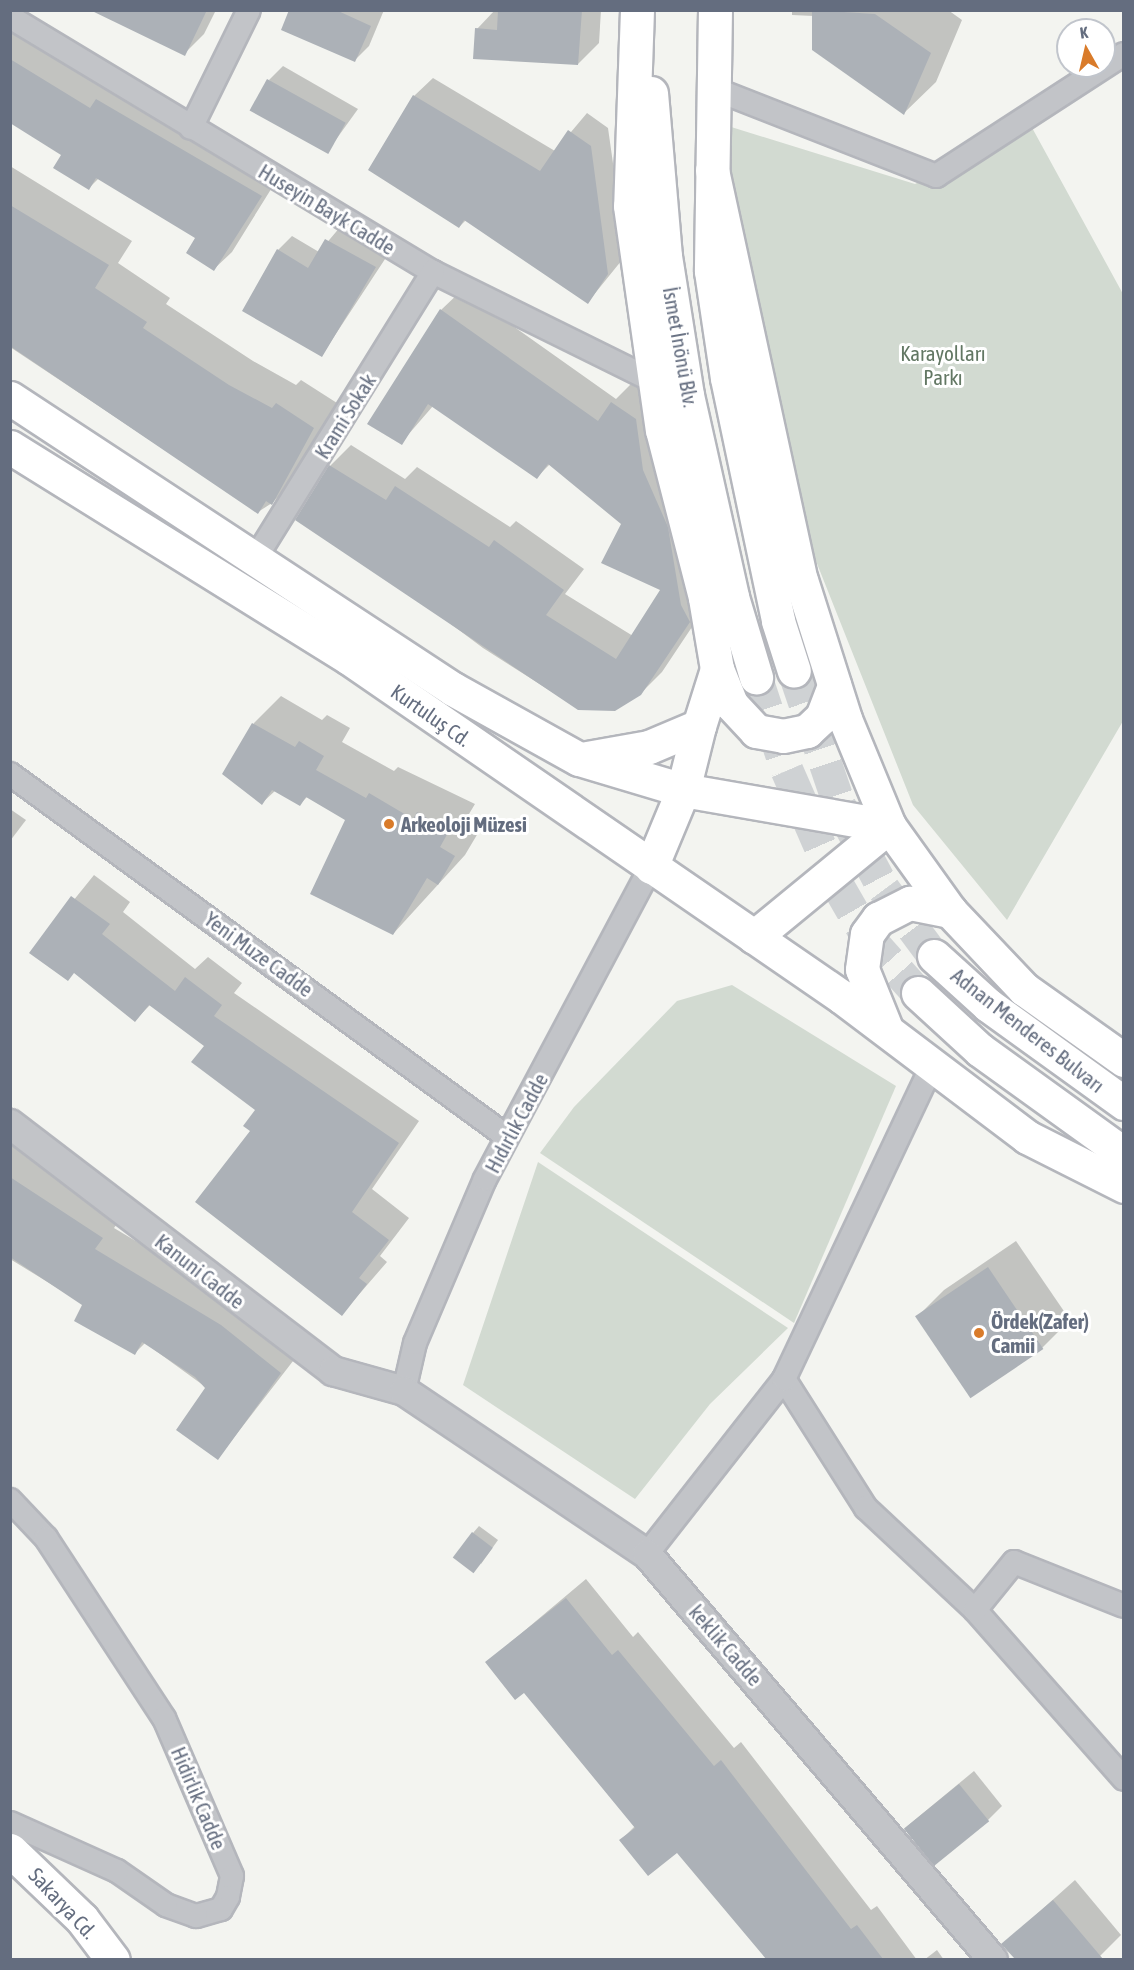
<!DOCTYPE html>
<meta charset="utf-8">
<style>
body{margin:0}
#map{position:relative;width:1134px;height:1970px;overflow:hidden;background:#f3f4f0;font-family:"Asap Condensed",sans-serif}
div>[style]{position:absolute}
[style*='--x']{left:calc(var(--x)*1px);top:calc(var(--y)*1px);width:calc(var(--w)*1px);rotate:calc(var(--a)*1deg)}
.green>*{inset:0;background:#d2dad1}
.shadow>*{inset:0;background:#0003}
.building>*{inset:0;background:#acb1b7;transform-origin:0 0}
.secondary-tunnel>*{height:33px;margin-top:-16.5px;transform-origin:0;background:repeating-linear-gradient(90deg,#cfd2d4 0 33px,transparent 0 49px)}
.roads{filter:drop-shadow(2px 0 #b4b6bc) drop-shadow(-2px 0 #b4b6bc) drop-shadow(0 2px #b4b6bc) drop-shadow(0 -2px #b4b6bc)}
.minor>*{height:22px;margin:-11px;padding:0 11px;transform-origin:11px;border-radius:11px;background:#c2c4c8}
.tertiary>*{height:28px;margin:-14px;padding:0 14px;transform-origin:14px;border-radius:14px;background:#c2c4c8}
.secondary>*{height:33px;margin:-16.5px;padding:0 16.5px;transform-origin:16.5px;border-radius:16.5px;background:#fff}
.primary>*{height:33px;margin:-16.5px;padding:0 16.5px;transform-origin:16.5px;border-radius:16.5px;background:#fff}
.dots>*{width:16px;height:16px;translate:-50% -50%;box-sizing:border-box;border:3px solid #fff;border-radius:50%}
span{translate:-50% -50%;white-space:nowrap;text-align:center;line-height:1.15;-webkit-text-stroke:6px #fff;paint-order:stroke}
.street-label{font-size:21px;color:#646d7f}
.park-label{font-size:21px;color:#627763}
.poi-label{font-size:21px;color:#646d7f;font-weight:700}
.left{translate:0 -50%;text-align:left}
.frame{position:absolute;inset:0;border:12px solid #646d7f;pointer-events:none}
.north{position:absolute;left:1056px;top:18px;width:60px;height:60px;box-sizing:border-box;background:#fff;border:2px solid #c1c5cc;border-radius:50%;rotate:352deg;font-size:16px;font-weight:700;line-height:24px;text-align:center;color:#646d7f}
.north::after{content:'';display:block;margin:auto;width:21px;height:27px;background:#d97b2a;clip-path:polygon(50% 0,100% 100%,50% 72%,0 100%)}
</style>
<div id="map">
<div class="green">
<i style="clip-path:polygon(1030px 124px,1123px 294px,1123px 721px,1007px 920px,913px 805px,808px 541px,740px 292px,728px 126px,915px 184px)"></i>
<i style="clip-path:polygon(732px 985px,896px 1086px,794px 1323px,540px 1153px,574px 1107px,677px 1001px)"></i>
<i style="clip-path:polygon(538px 1162px,788px 1328px,710px 1404px,635px 1499px,463px 1385px)"></i>
</div>
<div class="shadow">
<i style="clip-path:polygon(99px 10px,216px 10px,204px 34px,184px 54px)"></i>
<i style="clip-path:polygon(291px 10px,384px 10px,369px 46px,355px 60px)"></i>
<i style="clip-path:polygon(495px 10px,601px 10px,599px 43px,578px 64px,477px 29px)"></i>
<i style="clip-path:polygon(792px 10px,948px 10px,962px 20px,936px 82px,904px 113px,814px 16px,792px 15px)"></i>
<i style="clip-path:polygon(10px 32px,107px 90px,114px 82px,278px 178px,232px 252px,214px 269px,197px 238px,99px 178px,89px 188px,63px 154px,10px 121px)"></i>
<i style="clip-path:polygon(283px 66px,358px 109px,327px 152px,269px 80px)"></i>
<i style="clip-path:polygon(433px 78px,555px 151px,587px 113px,608px 128px,626px 255px,588px 302px,466px 220px,459px 227px,414px 96px)"></i>
<i style="clip-path:polygon(10px 166px,132px 241px,118px 263px,170px 298px,166px 304px,253px 361px,296px 385px,301px 380px,337px 403px,296px 479px,272px 503px,258px 512px,10px 347px)"></i>
<i style="clip-path:polygon(341px 226px,389px 253px,322px 355px,278px 250px,292px 236px,319px 252px)"></i>
<i style="clip-path:polygon(462px 290px,616px 399px,633px 382px,656px 398px,710px 600px,662px 672px,640px 694px,579px 709px,483px 648px,376px 568px,330px 466px,351px 445px,405px 479px,417px 467px,510px 527px,516px 521px,584px 569px,565px 594px,633px 636px,663px 589px,623px 523px,550px 464px,537px 477px,433px 406px,401px 443px,441px 310px)"></i>
<i style="clip-path:polygon(281px 696px,322px 720px,327px 715px,350px 728px,342px 742px,394px 771px,398px 767px,475px 804px,466px 819px,481px 828px,465px 855px,393px 934px,347px 819px,308px 796px,300px 804px,276px 790px,262px 803px,224px 774px,254px 723px)"></i>
<i style="clip-path:polygon(10px 809px,26px 820px,10px 841px)"></i>
<i style="clip-path:polygon(94px 875px,130px 902px,123px 912px,195px 969px,208px 957px,242px 983px,234px 993px,419px 1121px,372px 1189px,409px 1218px,380px 1256px,387px 1262px,342px 1314px,257px 1110px,206px 1046px,151px 1004px,135px 1020px,75px 972px,31px 953px)"></i>
<i style="clip-path:polygon(10px 1144px,122px 1217px,114px 1228px,241px 1304px,300px 1352px,218px 1458px,207px 1388px,145px 1343px,135px 1353px,85px 1305px,10px 1259px)"></i>
<i style="clip-path:polygon(1016px 1241px,1070px 1320px,1042px 1348px,971px 1396px,917px 1317px,944px 1290px)"></i>
<i style="clip-path:polygon(479px 1526px,498px 1540px,481px 1564px,473px 1533px)"></i>
<i style="clip-path:polygon(586px 1579px,633px 1637px,638px 1632px,734px 1748px,741px 1742px,871px 1910px,877px 1906px,917px 1960px,768px 1960px,677px 1851px,621px 1840px,635px 1826px,524px 1691px,487px 1662px)"></i>
<i style="clip-path:polygon(974px 1771px,1002px 1806px,988px 1820px,905px 1828px)"></i>
<i style="clip-path:polygon(1075px 1880px,1121px 1935px,1096px 1960px,1017px 1960px,1003px 1944px)"></i>
<i style="clip-path:polygon(937px 1950px,944px 1960px,924px 1960px)"></i>
</div>
<div class="building">
<i style="clip-path:polygon(90px 10px,207px 10px,185px 56px)"></i>
<i style="clip-path:polygon(289px 10px,336px 10px,371px 26px,355px 62px,281px 30px)"></i>
<i style="clip-path:polygon(498px 10px,582px 10px,578px 65px,473px 59px,475px 28px,497px 30px)"></i>
<i style="clip-path:polygon(812px 10px,875px 14px,931px 53px,904px 115px,812px 50px)"></i>
<i style="clip-path:polygon(10px 59px,90px 108px,96px 99px,262px 196px,214px 271px,186px 253px,195px 238px,96px 178px,89px 190px,53px 168px,61px 155px,10px 123px)"></i>
<i style="left:267px;top:79px;width:90px;height:36px;rotate:29deg"></i>
<i style="clip-path:polygon(413px 95px,540px 171px,568px 130px,591px 146px,608px 274px,588px 304px,464px 220px,459px 228px,368px 170px)"></i>
<i style="clip-path:polygon(10px 205px,109px 265px,95px 288px,147px 322px,143px 328px,229px 385px,272px 408px,276px 403px,314px 428px,272px 505px,266px 501px,258px 514px,10px 346px)"></i>
<i style="clip-path:polygon(325px 239px,376px 267px,322px 357px,242px 311px,277px 249px,308px 268px)"></i>
<i style="clip-path:polygon(440px 309px,598px 421px,611px 402px,636px 419px,643px 470px,668px 527px,681px 605px,690px 622px,641px 695px,615px 711px,578px 710px,295px 520px,329px 465px,386px 500px,395px 486px,489px 547px,494px 540px,564px 590px,546px 615px,616px 659px,660px 590px,601px 563px,621px 524px,548px 464px,537px 479px,428px 404px,402px 445px,367px 424px)"></i>
<i style="clip-path:polygon(252px 723px,295px 747px,299px 741px,324px 756px,316px 770px,366px 798px,369px 793px,413px 819px,417px 812px,449px 831px,440px 847px,455px 856px,438px 885px,427px 878px,393px 935px,310px 894px,345px 820px,306px 797px,300px 806px,272px 790px,262px 805px,222px 774px)"></i>
<i style="clip-path:polygon(71px 896px,110px 924px,102px 934px,175px 991px,185px 977px,222px 1005px,214px 1016px,399px 1143px,352px 1212px,389px 1240px,359px 1278px,367px 1284px,342px 1316px,195px 1202px,250px 1131px,243px 1126px,255px 1110px,191px 1062px,204px 1046px,149px 1005px,135px 1022px,74px 973px,68px 981px,29px 953px)"></i>
<i style="clip-path:polygon(10px 1177px,103px 1238px,95px 1249px,221px 1325px,281px 1373px,218px 1460px,176px 1430px,205px 1388px,195px 1377px,142px 1342px,135px 1355px,74px 1321px,82px 1305px,10px 1257px)"></i>
<i style="left:988px;top:1267px;width:99px;height:88px;rotate:56deg"></i>
<i style="left:472px;top:1532px;width:26px;height:32px;rotate:37deg"></i>
<i style="clip-path:polygon(566px 1598px,612px 1655px,618px 1650px,714px 1766px,721px 1760px,851px 1929px,857px 1925px,883px 1959px,766px 1959px,677px 1853px,648px 1876px,619px 1840px,635px 1828px,524px 1693px,515px 1700px,485px 1662px)"></i>
<i style="left:959px;top:1784px;width:48px;height:71px;rotate:51deg"></i>
<i style="clip-path:polygon(1053px 1900px,1103px 1959px,1015px 1959px,1001px 1944px)"></i>
</div>
<div class="secondary-tunnel">
<i style="--x:794;--y:671;--w:143;--a:71.2"></i>
<i style="--x:840;--y:806;--w:94;--a:62.1"></i>
<i style="--x:884;--y:889;--w:84;--a:53.3"></i>
<i style="--x:756;--y:677;--w:98;--a:71.6"></i>
<i style="--x:787;--y:770;--w:122;--a:66.4"></i>
<i style="--x:836;--y:882;--w:62;--a:60.1"></i>
<i style="--x:867;--y:936;--w:76;--a:48.2"></i>
</div>
<div class="roads">
<div class="minor">
<i style="--x:10;--y:17;--w:494;--a:31.1"></i>
<i style="--x:433;--y:272;--w:246;--a:26.3"></i>
<i style="--x:712;--y:88;--w:241;--a:21.4"></i>
<i style="--x:936;--y:176;--w:224;--a:-33"></i>
<i style="--x:191;--y:128;--w:131;--a:-63.8"></i>
<i style="--x:255;--y:559;--w:338;--a:-58.2"></i>
<i style="--x:10;--y:774;--w:614;--a:36.12"></i>
<i style="--x:784;--y:1379;--w:153;--a:57.6"></i>
<i style="--x:866;--y:1508;--w:149;--a:43.1"></i>
<i style="--x:975;--y:1610;--w:225;--a:48.6"></i>
<i style="--x:404;--y:1391;--w:49;--a:-77.1"></i>
<i style="--x:415;--y:1343;--w:178;--a:-66.9"></i>
<i style="--x:485;--y:1179;--w:353;--a:-62"></i>
<i style="--x:10;--y:1500;--w:52;--a:46.5"></i>
<i style="--x:46;--y:1538;--w:215;--a:56.8"></i>
<i style="--x:164;--y:1718;--w:172;--a:66.7"></i>
<i style="--x:232;--y:1876;--w:21;--a:101"></i>
<i style="--x:228;--y:1897;--w:14;--a:120"></i>
<i style="--x:221;--y:1909;--w:26;--a:164"></i>
<i style="--x:196;--y:1916;--w:32;--a:-160"></i>
<i style="--x:166;--y:1905;--w:60;--a:-145.2"></i>
<i style="--x:117;--y:1871;--w:117;--a:-155.8"></i>
<i style="--x:647;--y:1554;--w:222;--a:-51.9"></i>
<i style="--x:784;--y:1379;--w:346;--a:-64.7"></i>
<i style="--x:975;--y:1610;--w:62;--a:-50.9"></i>
<i style="--x:1014;--y:1562;--w:118;--a:21.8"></i>
</div>
<div class="tertiary">
<i style="--x:10;--y:1124;--w:407;--a:37.4"></i>
<i style="--x:333;--y:1371;--w:74;--a:15.7"></i>
<i style="--x:404;--y:1391;--w:293;--a:33.9"></i>
<i style="--x:647;--y:1554;--w:533;--a:49.56"></i>
</div>
<div class="secondary">
<i style="--x:637;--y:10;--w:196;--a:92"></i>
<i style="--x:630;--y:206;--w:226;--a:81.9"></i>
<i style="--x:662;--y:430;--w:173;--a:75.6"></i>
<i style="--x:705;--y:598;--w:72;--a:80.4"></i>
<i style="--x:717;--y:669;--w:60;--a:107.5"></i>
<i style="--x:715;--y:10;--w:261;--a:90.9"></i>
<i style="--x:711;--y:271;--w:108;--a:81.5"></i>
<i style="--x:727;--y:378;--w:248;--a:78.1"></i>
<i style="--x:778;--y:621;--w:52;--a:72.3"></i>
<i style="--x:651;--y:93;--w:164;--a:85.1"></i>
<i style="--x:665;--y:256;--w:141;--a:81"></i>
<i style="--x:687;--y:395;--w:207;--a:77.4"></i>
<i style="--x:732;--y:597;--w:84;--a:73.3"></i>
<i style="--x:712;--y:170;--w:420;--a:77.8"></i>
<i style="--x:801;--y:580;--w:146;--a:72.4"></i>
<i style="--x:845;--y:719;--w:116;--a:67.6"></i>
<i style="--x:717;--y:669;--w:38;--a:68"></i>
<i style="--x:731;--y:704;--w:37;--a:47"></i>
<i style="--x:756;--y:731;--w:27;--a:10"></i>
<i style="--x:783;--y:736;--w:25;--a:-12"></i>
<i style="--x:807;--y:731;--w:21;--a:-43"></i>
<i style="--x:822;--y:717;--w:34;--a:-69"></i>
<i style="--x:10;--y:1850;--w:100;--a:43.8"></i>
<i style="--x:82;--y:1919;--w:51;--a:52.9"></i>
</div>
<div class="primary">
<i style="--x:10;--y:398;--w:530;--a:33.3"></i>
<i style="--x:453;--y:689;--w:144;--a:29.1"></i>
<i style="--x:579;--y:759;--w:109;--a:16.6"></i>
<i style="--x:683;--y:790;--w:209;--a:9.9"></i>
<i style="--x:889;--y:826;--w:105;--a:54.3"></i>
<i style="--x:950;--y:911;--w:108;--a:46.5"></i>
<i style="--x:1024;--y:989;--w:123;--a:35.4"></i>
<i style="--x:10;--y:447;--w:399;--a:31.9"></i>
<i style="--x:349;--y:658;--w:598;--a:34.51"></i>
<i style="--x:842;--y:997;--w:232;--a:37.1"></i>
<i style="--x:1027;--y:1137;--w:109;--a:26.8"></i>
<i style="--x:587;--y:758;--w:63;--a:-10.1"></i>
<i style="--x:649;--y:747;--w:54;--a:-22.8"></i>
<i style="--x:651;--y:867;--w:83;--a:-67.4"></i>
<i style="--x:683;--y:790;--w:66;--a:-76"></i>
<i style="--x:754;--y:937;--w:175;--a:-39.4"></i>
<i style="--x:934;--y:956;--w:73;--a:42.2"></i>
<i style="--x:988;--y:1005;--w:168;--a:35.8"></i>
<i style="--x:918;--y:993;--w:84;--a:42.6"></i>
<i style="--x:980;--y:1050;--w:178;--a:35.8"></i>
<i style="--x:885;--y:1026;--w:61;--a:-112"></i>
<i style="--x:862;--y:969;--w:35;--a:-82"></i>
<i style="--x:867;--y:934;--w:19;--a:-54"></i>
<i style="--x:878;--y:919;--w:36;--a:-27"></i>
<i style="--x:910;--y:903;--w:41;--a:11.3"></i>
</div>
</div>
<div class="dots">
<i style="left:389px;top:824px;background:#d97b2a"></i>
<i style="left:979px;top:1333px;background:#d97b2a"></i>
</div>
<div class="street-label">
<span style="left:327px;top:209px;rotate:31deg">Huseyin Bayk Cadde</span>
<span style="left:681px;top:347px;rotate:80deg">İsmet İnönü Blv.</span>
<span style="left:345px;top:416px;rotate:-58deg">Krami Sokak</span>
<span style="left:431px;top:715px;rotate:35deg">Kurtuluş Cd.</span>
<span style="left:259px;top:954px;rotate:36deg">Yeni Muze Cadde</span>
<span style="left:1028px;top:1030px;rotate:38deg">Adnan Menderes Bulvarı</span>
<span style="left:516px;top:1123px;rotate:-62deg">Hıdırlık Cadde</span>
<span style="left:200px;top:1271px;rotate:38deg">Kanuni Cadde</span>
<span style="left:726px;top:1645px;rotate:49deg">keklik Cadde</span>
<span style="left:199px;top:1798px;rotate:67deg">Hidirlik Cadde</span>
<span style="left:63px;top:1903px;rotate:47deg">Sakarya Cd.</span>
</div>
<div class="park-label">
<span style="left:943px;top:365px">Karayolları<br>Parkı</span>
</div>
<div class="poi-label">
<span class="left" style="left:401px;top:824px">Arkeoloji Müzesi</span>
<span class="left" style="left:991px;top:1333px">Ördek(Zafer)<br>Camii</span>
</div>
<div class="frame"></div>
<div class="north">K</div>
</div>
